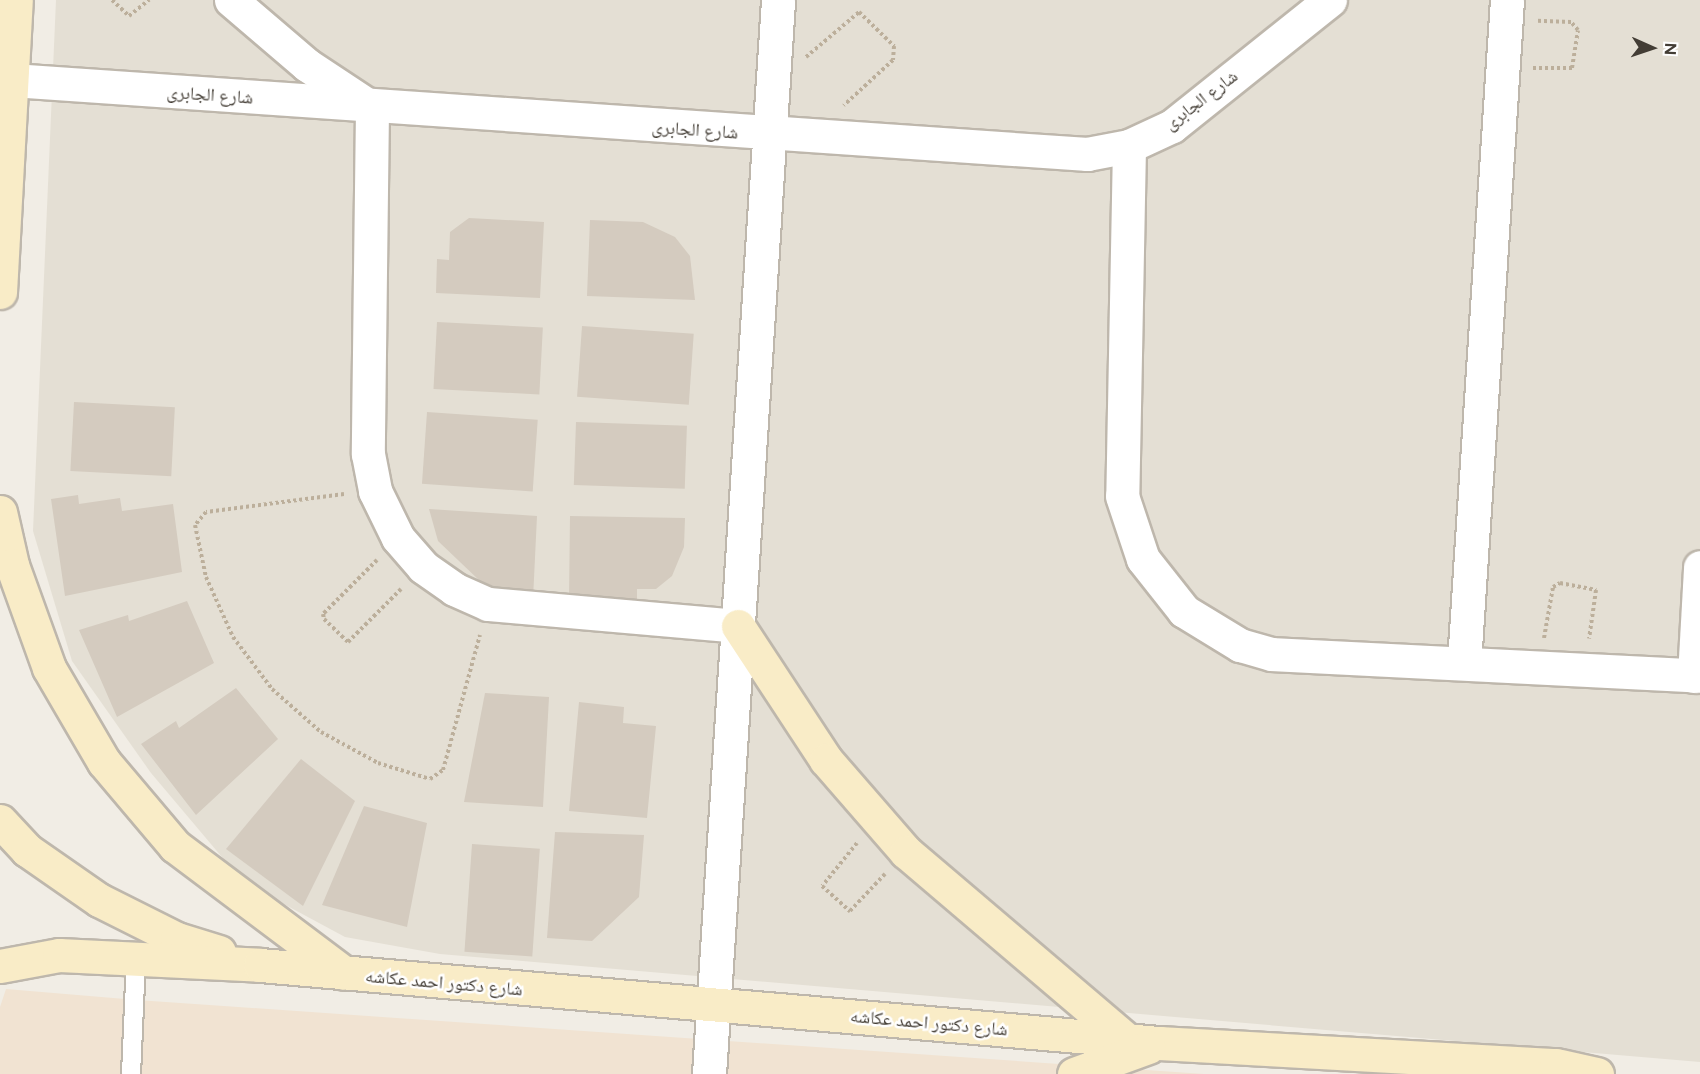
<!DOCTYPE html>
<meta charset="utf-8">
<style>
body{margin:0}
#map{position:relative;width:1700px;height:1074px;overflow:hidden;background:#f1ede5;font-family:Figtree,"Noto Naskh Arabic",sans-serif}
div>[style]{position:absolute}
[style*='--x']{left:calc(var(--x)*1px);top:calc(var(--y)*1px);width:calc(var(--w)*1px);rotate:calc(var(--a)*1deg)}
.residential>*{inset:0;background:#e4dfd4}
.commercial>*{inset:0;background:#f1e3d2}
.building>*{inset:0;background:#d4cbbf;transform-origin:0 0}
.path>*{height:4px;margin-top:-2px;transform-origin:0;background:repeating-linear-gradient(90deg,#bcaf9b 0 3px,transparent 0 6px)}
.roads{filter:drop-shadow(2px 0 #beb7ac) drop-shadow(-2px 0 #beb7ac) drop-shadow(0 2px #beb7ac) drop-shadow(0 -2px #beb7ac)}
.lane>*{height:18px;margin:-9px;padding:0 9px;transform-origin:9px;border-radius:9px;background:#fff}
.street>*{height:33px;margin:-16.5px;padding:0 16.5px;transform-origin:16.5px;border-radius:16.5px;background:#fff}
.secondary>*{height:33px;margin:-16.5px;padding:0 16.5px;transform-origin:16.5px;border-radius:16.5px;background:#f9ecc7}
span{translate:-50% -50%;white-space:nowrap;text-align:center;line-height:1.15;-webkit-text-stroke:5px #fff;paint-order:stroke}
.street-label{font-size:18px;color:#433d35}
.north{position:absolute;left:1622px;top:18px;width:60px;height:60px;-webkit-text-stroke:4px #fff;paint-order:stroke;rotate:93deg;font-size:16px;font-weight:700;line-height:24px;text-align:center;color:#433d35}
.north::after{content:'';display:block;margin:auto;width:21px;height:27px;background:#433d35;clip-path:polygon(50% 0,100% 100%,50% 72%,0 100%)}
</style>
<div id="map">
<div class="residential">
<i style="clip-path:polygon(56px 0,1700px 0,1700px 1062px,440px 954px,345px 937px,243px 882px,151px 773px,72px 661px,33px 531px)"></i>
</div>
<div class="commercial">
<i style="clip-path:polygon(6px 989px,137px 1000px,1204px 1074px,0 1074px,0 1007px)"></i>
</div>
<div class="building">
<i style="clip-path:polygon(469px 218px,544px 222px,540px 298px,436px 293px,437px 259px,449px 260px,450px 232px)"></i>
<i style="clip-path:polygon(590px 220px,643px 222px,675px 237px,690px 256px,695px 300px,587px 296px)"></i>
<i style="left:437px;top:322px;width:106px;height:67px;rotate:3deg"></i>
<i style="left:582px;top:326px;width:112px;height:71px;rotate:4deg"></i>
<i style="left:74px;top:402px;width:101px;height:69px;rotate:3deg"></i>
<i style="left:427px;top:412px;width:111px;height:72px;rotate:4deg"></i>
<i style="left:576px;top:422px;width:111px;height:63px;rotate:2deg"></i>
<i style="clip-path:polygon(78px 495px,79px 504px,120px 498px,122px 511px,173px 504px,182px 572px,65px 596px,51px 499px)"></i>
<i style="clip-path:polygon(429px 509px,537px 516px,533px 599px,481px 582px,438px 541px)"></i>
<i style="clip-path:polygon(570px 516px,685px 518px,684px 547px,672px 576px,656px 589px,637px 589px,637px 601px,569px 600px)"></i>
<i style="clip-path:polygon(187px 601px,214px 663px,117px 717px,79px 630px,128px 615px,129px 621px)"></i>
<i style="clip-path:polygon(236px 688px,278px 739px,196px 815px,141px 744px,176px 721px,179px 728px)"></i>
<i style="clip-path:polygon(485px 693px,549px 697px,543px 807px,464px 802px)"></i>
<i style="clip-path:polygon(579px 702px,624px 707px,623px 723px,656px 726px,647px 818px,569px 811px)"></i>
<i style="clip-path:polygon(301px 759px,355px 801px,303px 906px,226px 849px)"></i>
<i style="clip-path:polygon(364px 806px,427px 823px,407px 927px,322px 905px)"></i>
<i style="clip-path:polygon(555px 832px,644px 835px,639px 897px,592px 941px,547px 938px)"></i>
<i style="left:472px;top:844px;width:68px;height:108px;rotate:4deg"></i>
</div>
<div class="path">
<i style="--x:112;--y:0;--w:23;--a:43"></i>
<i style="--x:129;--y:16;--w:26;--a:-39"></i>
<i style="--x:806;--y:57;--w:70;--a:-40.3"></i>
<i style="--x:859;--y:12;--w:49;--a:44.2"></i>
<i style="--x:894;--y:46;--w:14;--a:94"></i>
<i style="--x:893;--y:60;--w:67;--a:137.4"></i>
<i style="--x:1533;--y:68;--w:39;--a:0"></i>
<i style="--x:1572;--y:68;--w:38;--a:-81"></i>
<i style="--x:1578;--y:30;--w:11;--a:-131"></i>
<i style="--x:1571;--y:22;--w:34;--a:-178"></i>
<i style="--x:344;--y:494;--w:139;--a:172.6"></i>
<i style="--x:206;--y:512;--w:17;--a:130"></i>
<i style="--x:195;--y:525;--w:53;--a:78.1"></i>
<i style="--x:206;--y:577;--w:66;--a:65.8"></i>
<i style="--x:233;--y:637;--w:65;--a:53.1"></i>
<i style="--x:272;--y:689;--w:65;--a:41.3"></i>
<i style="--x:321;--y:732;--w:65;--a:28.5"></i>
<i style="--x:378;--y:763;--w:54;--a:17.1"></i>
<i style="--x:430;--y:779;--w:16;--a:-35"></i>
<i style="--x:443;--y:770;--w:140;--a:-74.7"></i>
<i style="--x:377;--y:560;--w:76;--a:135"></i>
<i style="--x:323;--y:614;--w:5;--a:79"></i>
<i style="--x:324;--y:619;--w:33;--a:44"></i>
<i style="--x:348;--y:642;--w:75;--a:-45"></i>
<i style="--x:1544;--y:638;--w:52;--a:-80"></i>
<i style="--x:1553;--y:587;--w:8;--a:-30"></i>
<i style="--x:1560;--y:583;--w:37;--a:11"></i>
<i style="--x:1596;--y:590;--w:49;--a:98.1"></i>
<i style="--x:857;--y:843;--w:55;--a:129.1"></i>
<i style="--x:822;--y:886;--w:38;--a:42"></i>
<i style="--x:850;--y:911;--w:51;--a:-46.6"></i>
</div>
<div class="roads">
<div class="lane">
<i style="--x:131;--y:1074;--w:114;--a:-87.5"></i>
</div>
<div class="street">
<i style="--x:231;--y:0;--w:100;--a:40.5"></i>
<i style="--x:307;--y:65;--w:78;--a:33.5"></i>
<i style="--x:372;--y:108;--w:346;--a:90.7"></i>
<i style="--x:368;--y:454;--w:38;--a:79"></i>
<i style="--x:375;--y:491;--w:52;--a:63.9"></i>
<i style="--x:398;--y:538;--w:38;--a:49"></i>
<i style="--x:423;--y:567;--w:38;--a:35"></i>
<i style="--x:454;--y:589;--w:37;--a:24"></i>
<i style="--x:488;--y:604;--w:251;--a:5"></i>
<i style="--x:12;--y:80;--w:1078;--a:3.94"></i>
<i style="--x:1087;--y:154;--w:43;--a:-10.8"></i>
<i style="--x:1129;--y:146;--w:47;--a:-24.9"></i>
<i style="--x:1172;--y:126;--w:202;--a:-38.6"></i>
<i style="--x:1129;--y:146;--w:350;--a:91.1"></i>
<i style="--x:1122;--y:496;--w:66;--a:71.6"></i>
<i style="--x:1143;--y:559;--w:66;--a:51.7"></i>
<i style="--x:1184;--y:611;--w:66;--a:31.3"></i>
<i style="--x:1240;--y:645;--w:33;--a:16"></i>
<i style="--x:1272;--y:654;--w:429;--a:2.9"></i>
<i style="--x:1464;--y:663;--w:664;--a:-86.29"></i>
<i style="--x:1694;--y:676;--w:109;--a:-86.8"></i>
<i style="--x:709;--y:1074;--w:1076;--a:-86.32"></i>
</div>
<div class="secondary">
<i style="--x:0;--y:292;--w:292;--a:-86.9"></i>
<i style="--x:0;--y:512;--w:54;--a:77.2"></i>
<i style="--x:12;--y:565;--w:109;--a:70.2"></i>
<i style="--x:49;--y:668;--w:109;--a:59.7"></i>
<i style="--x:104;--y:762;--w:110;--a:49.8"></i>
<i style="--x:175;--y:846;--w:211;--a:36.9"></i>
<i style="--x:738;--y:626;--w:160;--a:56.7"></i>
<i style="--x:826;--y:760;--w:122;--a:49"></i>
<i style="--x:906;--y:852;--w:290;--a:40.4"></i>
<i style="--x:0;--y:821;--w:40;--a:47"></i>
<i style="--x:27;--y:850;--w:88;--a:34.8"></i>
<i style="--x:99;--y:900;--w:87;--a:26.6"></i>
<i style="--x:177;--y:939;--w:44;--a:17.2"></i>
<i style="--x:0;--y:966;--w:60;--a:-10.6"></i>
<i style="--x:59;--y:955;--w:201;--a:2.8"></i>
<i style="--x:260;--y:965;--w:902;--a:4.96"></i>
<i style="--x:1159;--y:1043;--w:398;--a:3.2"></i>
<i style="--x:1556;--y:1065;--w:42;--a:12.4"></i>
<i style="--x:1074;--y:1074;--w:79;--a:-20"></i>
</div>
</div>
<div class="street-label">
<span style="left:210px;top:95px;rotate:4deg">شارع الجابرى</span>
<span style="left:1201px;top:100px;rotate:-37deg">شارع الجابرى</span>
<span style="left:695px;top:130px;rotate:4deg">شارع الجابرى</span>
<span style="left:444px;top:983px;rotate:5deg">شارع دكتور احمد عكاشه</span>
<span style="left:929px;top:1023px;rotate:5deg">شارع دكتور احمد عكاشه</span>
</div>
<div class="north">N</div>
</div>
